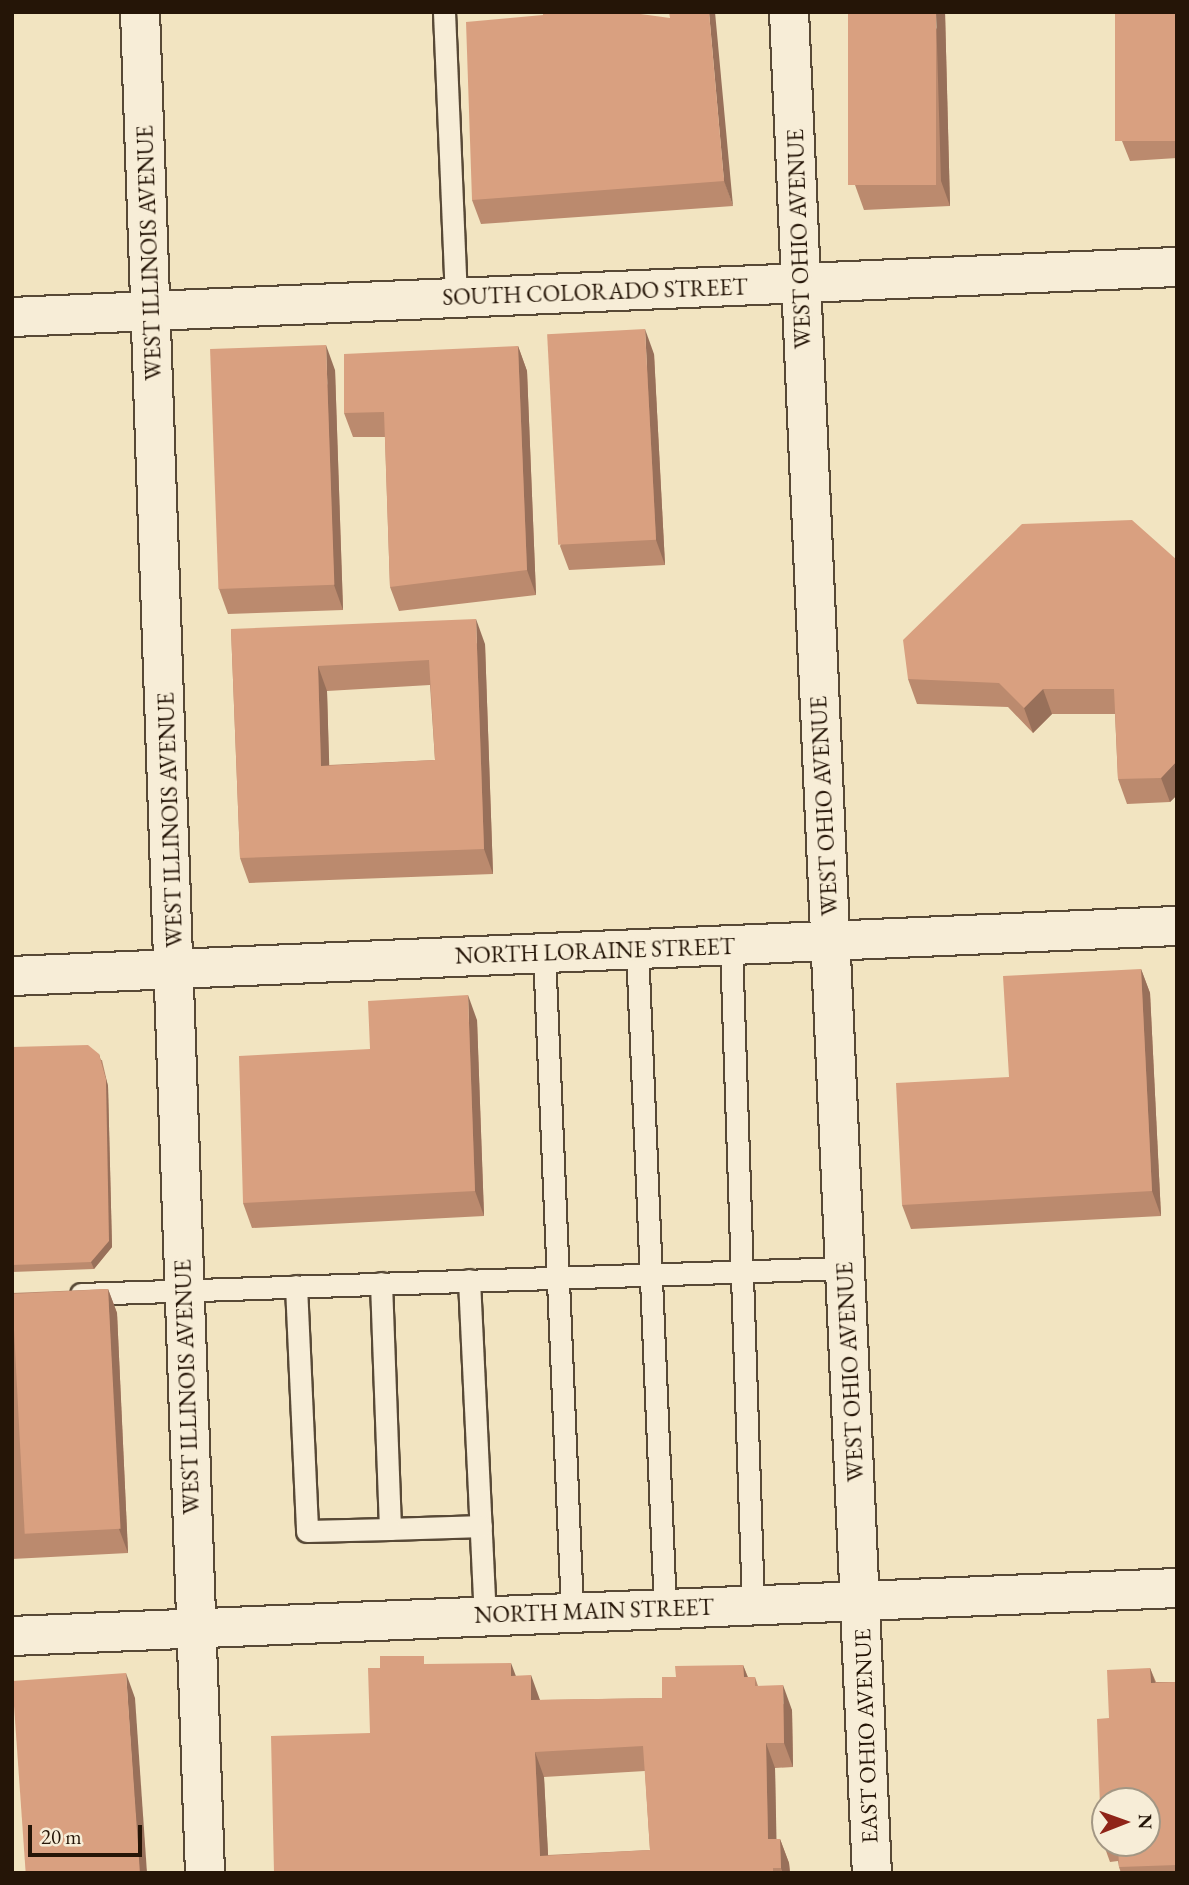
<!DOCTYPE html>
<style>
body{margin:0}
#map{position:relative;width:1189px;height:1885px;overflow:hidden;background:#f2e4c1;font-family:"EB Garamond",serif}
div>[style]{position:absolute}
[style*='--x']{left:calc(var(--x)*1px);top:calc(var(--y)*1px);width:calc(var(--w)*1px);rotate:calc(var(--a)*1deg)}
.roads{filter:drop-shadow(2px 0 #584936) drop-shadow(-2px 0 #584936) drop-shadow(0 2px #584936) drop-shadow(0 -2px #584936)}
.lane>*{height:21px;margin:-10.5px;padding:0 10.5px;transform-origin:10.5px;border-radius:10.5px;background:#f7edd7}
.street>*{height:38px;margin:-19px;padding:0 19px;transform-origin:19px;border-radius:19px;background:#f7edd7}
.secondary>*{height:38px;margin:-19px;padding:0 19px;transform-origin:19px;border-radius:19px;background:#f7edd7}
.wall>*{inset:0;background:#bb8a6e}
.shaded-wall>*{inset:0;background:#98705a}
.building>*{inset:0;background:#d9a080;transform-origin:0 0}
span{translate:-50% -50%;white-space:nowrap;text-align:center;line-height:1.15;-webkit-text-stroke:5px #f7edd7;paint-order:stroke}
.street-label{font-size:23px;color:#251507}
.frame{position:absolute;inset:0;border:14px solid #251507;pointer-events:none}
.north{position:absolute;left:1091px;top:1787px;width:70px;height:70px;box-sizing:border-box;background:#f7edd7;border:2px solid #a39784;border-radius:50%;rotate:89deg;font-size:19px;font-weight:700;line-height:28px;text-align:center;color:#251507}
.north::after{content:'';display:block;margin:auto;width:24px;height:32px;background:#8f2418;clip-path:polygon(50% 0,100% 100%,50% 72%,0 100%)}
.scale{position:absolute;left:28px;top:1825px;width:114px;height:32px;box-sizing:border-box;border:4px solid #251507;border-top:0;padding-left:9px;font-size:21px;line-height:24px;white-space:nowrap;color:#251507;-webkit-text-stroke:5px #f7edd7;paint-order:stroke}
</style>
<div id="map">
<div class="roads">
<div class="lane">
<i style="--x:444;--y:12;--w:286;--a:87.6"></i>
<i style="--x:731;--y:946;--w:658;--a:88.09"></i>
<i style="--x:637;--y:949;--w:660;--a:87.57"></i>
<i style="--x:544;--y:953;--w:659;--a:87.56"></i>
<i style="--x:469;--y:1280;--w:335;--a:87.3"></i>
<i style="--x:381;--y:1283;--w:246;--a:87.9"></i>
<i style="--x:390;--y:1529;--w:91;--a:-1.9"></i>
<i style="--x:296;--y:1286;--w:245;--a:87.4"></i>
<i style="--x:307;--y:1531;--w:83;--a:-1.4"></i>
<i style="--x:81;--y:1294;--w:764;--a:-1.95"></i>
</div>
<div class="street">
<i style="--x:789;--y:12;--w:1863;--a:87.45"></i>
<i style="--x:12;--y:317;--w:1166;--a:-2.46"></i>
<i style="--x:12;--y:976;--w:1166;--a:-2.46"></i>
</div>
<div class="secondary">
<i style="--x:140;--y:12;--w:1862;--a:88"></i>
<i style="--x:12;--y:1636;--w:1166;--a:-2.36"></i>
</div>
</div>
<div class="wall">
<i style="clip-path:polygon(945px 12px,950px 206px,864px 210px,855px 185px)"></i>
<i style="clip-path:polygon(1177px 12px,1177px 158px,1130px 161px,1122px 141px)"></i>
<i style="clip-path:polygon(670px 18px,733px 206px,481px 224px,472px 200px)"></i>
<i style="clip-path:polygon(518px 346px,527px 371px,536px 595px,399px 611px,390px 587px,385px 437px,353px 437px,344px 413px)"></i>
<i style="clip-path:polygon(654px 354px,665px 565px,569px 570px,560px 546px)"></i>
<i style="clip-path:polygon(335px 370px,343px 610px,228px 614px,219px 589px)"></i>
<i style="clip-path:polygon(1177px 560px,1177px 795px,1170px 802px,1127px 804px,1118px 779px,1115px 714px,1052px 714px,1033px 733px,1008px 707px,917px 704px,908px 679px)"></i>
<i style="clip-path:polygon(evenodd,231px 629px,485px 644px,493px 874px,249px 883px,240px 858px,231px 629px,430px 685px,435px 760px,329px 765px,327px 691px,430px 685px)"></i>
<i style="clip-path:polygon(1141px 969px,1150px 993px,1161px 1216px,911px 1229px,902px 1205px,1009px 1077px)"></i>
<i style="clip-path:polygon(477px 1020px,484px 1216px,252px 1228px,243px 1203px,370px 1049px)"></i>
<i style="clip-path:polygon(12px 1047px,102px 1060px,108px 1086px,112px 1247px,94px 1269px,12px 1272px)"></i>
<i style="clip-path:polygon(108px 1289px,117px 1313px,128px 1553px,12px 1559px,12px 1293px)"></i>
<i style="clip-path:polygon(evenodd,427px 1664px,516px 1676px,540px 1700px,662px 1698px,676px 1677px,743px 1665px,748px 1677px,755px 1677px,758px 1686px,792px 1710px,793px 1767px,775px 1768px,776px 1839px,780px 1839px,789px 1863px,790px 1873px,274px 1873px,370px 1733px,380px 1668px,427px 1664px,645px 1771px,650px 1850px,548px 1855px,544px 1777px,645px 1771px)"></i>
<i style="clip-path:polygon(evenodd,1150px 1668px,1156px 1682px,1177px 1682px,1177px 1873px,1121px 1873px,1119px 1867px,1118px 1861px,1110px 1862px,1101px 1837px,1109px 1718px,1150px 1668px,1105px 1801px,1147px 1843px,1105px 1843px,1105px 1801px)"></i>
</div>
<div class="shaded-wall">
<i style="clip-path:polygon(709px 12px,715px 12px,733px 206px,724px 181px)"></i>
<i style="clip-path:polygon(936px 12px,945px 12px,950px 206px,941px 181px)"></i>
<i style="clip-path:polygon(645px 329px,654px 354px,665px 565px,656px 540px)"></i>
<i style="clip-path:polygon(326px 345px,335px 370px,343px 610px,334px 585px)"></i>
<i style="clip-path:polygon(518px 346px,527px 371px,536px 595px,527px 570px)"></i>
<i style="clip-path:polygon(476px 619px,485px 644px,493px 874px,484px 849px)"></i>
<i style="clip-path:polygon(318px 666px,327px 691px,330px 791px,321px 766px)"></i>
<i style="clip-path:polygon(1043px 689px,1052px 714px,1033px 733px,1024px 708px)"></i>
<i style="clip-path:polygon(1177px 761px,1177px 795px,1170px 802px,1161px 778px)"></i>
<i style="clip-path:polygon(1141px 969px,1150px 993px,1161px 1216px,1152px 1191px)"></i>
<i style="clip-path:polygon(468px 995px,477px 1020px,484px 1216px,475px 1191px)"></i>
<i style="clip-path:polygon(99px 1054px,108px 1086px,112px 1247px,94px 1269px,91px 1262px)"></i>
<i style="clip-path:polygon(108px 1289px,117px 1313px,128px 1553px,119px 1529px)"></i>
<i style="clip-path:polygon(511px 1663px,520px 1687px,511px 1676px)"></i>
<i style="clip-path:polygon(743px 1665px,752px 1689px,744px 1677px)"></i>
<i style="clip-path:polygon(1150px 1668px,1159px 1693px,1151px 1683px)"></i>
<i style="clip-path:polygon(126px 1673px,135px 1698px,147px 1873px,139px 1873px)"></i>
<i style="clip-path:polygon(531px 1675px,540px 1700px,531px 1700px)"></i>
<i style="clip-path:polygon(783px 1685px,792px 1710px,793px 1767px,784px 1743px)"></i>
<i style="clip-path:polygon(766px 1743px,775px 1768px,777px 1864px,768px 1839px)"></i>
<i style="clip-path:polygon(535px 1752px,544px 1777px,549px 1873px,540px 1856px)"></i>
<i style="clip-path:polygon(780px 1839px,789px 1863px,790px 1873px,783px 1873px,781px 1868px)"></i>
</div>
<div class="building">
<i style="clip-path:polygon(543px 12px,626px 12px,670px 18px,669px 12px,709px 12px,724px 181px,472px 200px,466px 22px,543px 15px)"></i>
<i style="left:848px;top:12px;width:88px;height:173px"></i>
<i style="left:1115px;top:12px;width:62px;height:129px"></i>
<i style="left:645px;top:329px;width:211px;height:98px;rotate:87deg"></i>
<i style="left:326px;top:345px;width:240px;height:116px;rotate:88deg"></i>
<i style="clip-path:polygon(518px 346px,527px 570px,390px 587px,384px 412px,344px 413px,344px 354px)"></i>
<i style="clip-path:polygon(1132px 520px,1177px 560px,1177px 761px,1161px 778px,1118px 779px,1114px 689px,1043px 689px,1024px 708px,999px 683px,908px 679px,903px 640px,1022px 524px)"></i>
<i style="clip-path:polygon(evenodd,476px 619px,484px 849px,240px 858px,231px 629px,476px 619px,429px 660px,435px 760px,321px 766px,318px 666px,429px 660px)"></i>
<i style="clip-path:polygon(1141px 969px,1152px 1191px,902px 1205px,896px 1083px,1009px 1077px,1003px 976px)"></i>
<i style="clip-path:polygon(468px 995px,475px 1191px,243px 1203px,239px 1056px,370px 1049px,368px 1001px)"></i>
<i style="clip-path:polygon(88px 1045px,99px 1054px,106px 1079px,109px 1241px,91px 1262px,12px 1265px,12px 1047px)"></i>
<i style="left:108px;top:1289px;width:240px;height:96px;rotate:87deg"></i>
<i style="clip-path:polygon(evenodd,380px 1656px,424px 1656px,424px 1664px,511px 1663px,511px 1676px,531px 1675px,531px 1700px,662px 1698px,662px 1677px,676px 1677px,675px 1666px,743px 1665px,744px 1677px,755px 1677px,755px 1686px,783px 1685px,784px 1743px,766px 1743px,768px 1839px,780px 1839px,781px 1868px,773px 1868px,773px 1873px,274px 1873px,271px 1736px,370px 1733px,368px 1668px,380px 1668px,380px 1656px,643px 1746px,650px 1850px,540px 1856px,535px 1752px,643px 1746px)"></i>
<i style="clip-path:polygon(1150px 1668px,1151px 1683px,1177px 1682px,1177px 1865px,1119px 1867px,1118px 1843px,1147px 1843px,1147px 1801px,1105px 1801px,1105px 1837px,1101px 1837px,1097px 1719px,1109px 1718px,1107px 1670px)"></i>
<i style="left:126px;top:1673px;width:200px;height:114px;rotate:86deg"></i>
</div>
<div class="street-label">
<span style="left:799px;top:239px;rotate:-92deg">WEST OHIO AVENUE</span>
<span style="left:149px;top:253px;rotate:-92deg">WEST ILLINOIS AVENUE</span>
<span style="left:595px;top:292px;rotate:-2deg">SOUTH COLORADO STREET</span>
<span style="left:824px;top:806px;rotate:-93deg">WEST OHIO AVENUE</span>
<span style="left:170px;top:820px;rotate:-92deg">WEST ILLINOIS AVENUE</span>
<span style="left:595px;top:951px;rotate:-2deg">NORTH LORAINE STREET</span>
<span style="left:850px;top:1372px;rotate:-93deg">WEST OHIO AVENUE</span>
<span style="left:187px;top:1387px;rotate:-92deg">WEST ILLINOIS AVENUE</span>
<span style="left:594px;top:1611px;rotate:-2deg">NORTH MAIN STREET</span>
<span style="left:866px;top:1736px;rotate:-92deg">EAST OHIO AVENUE</span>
</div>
<div class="frame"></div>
<div class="north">N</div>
<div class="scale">20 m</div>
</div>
